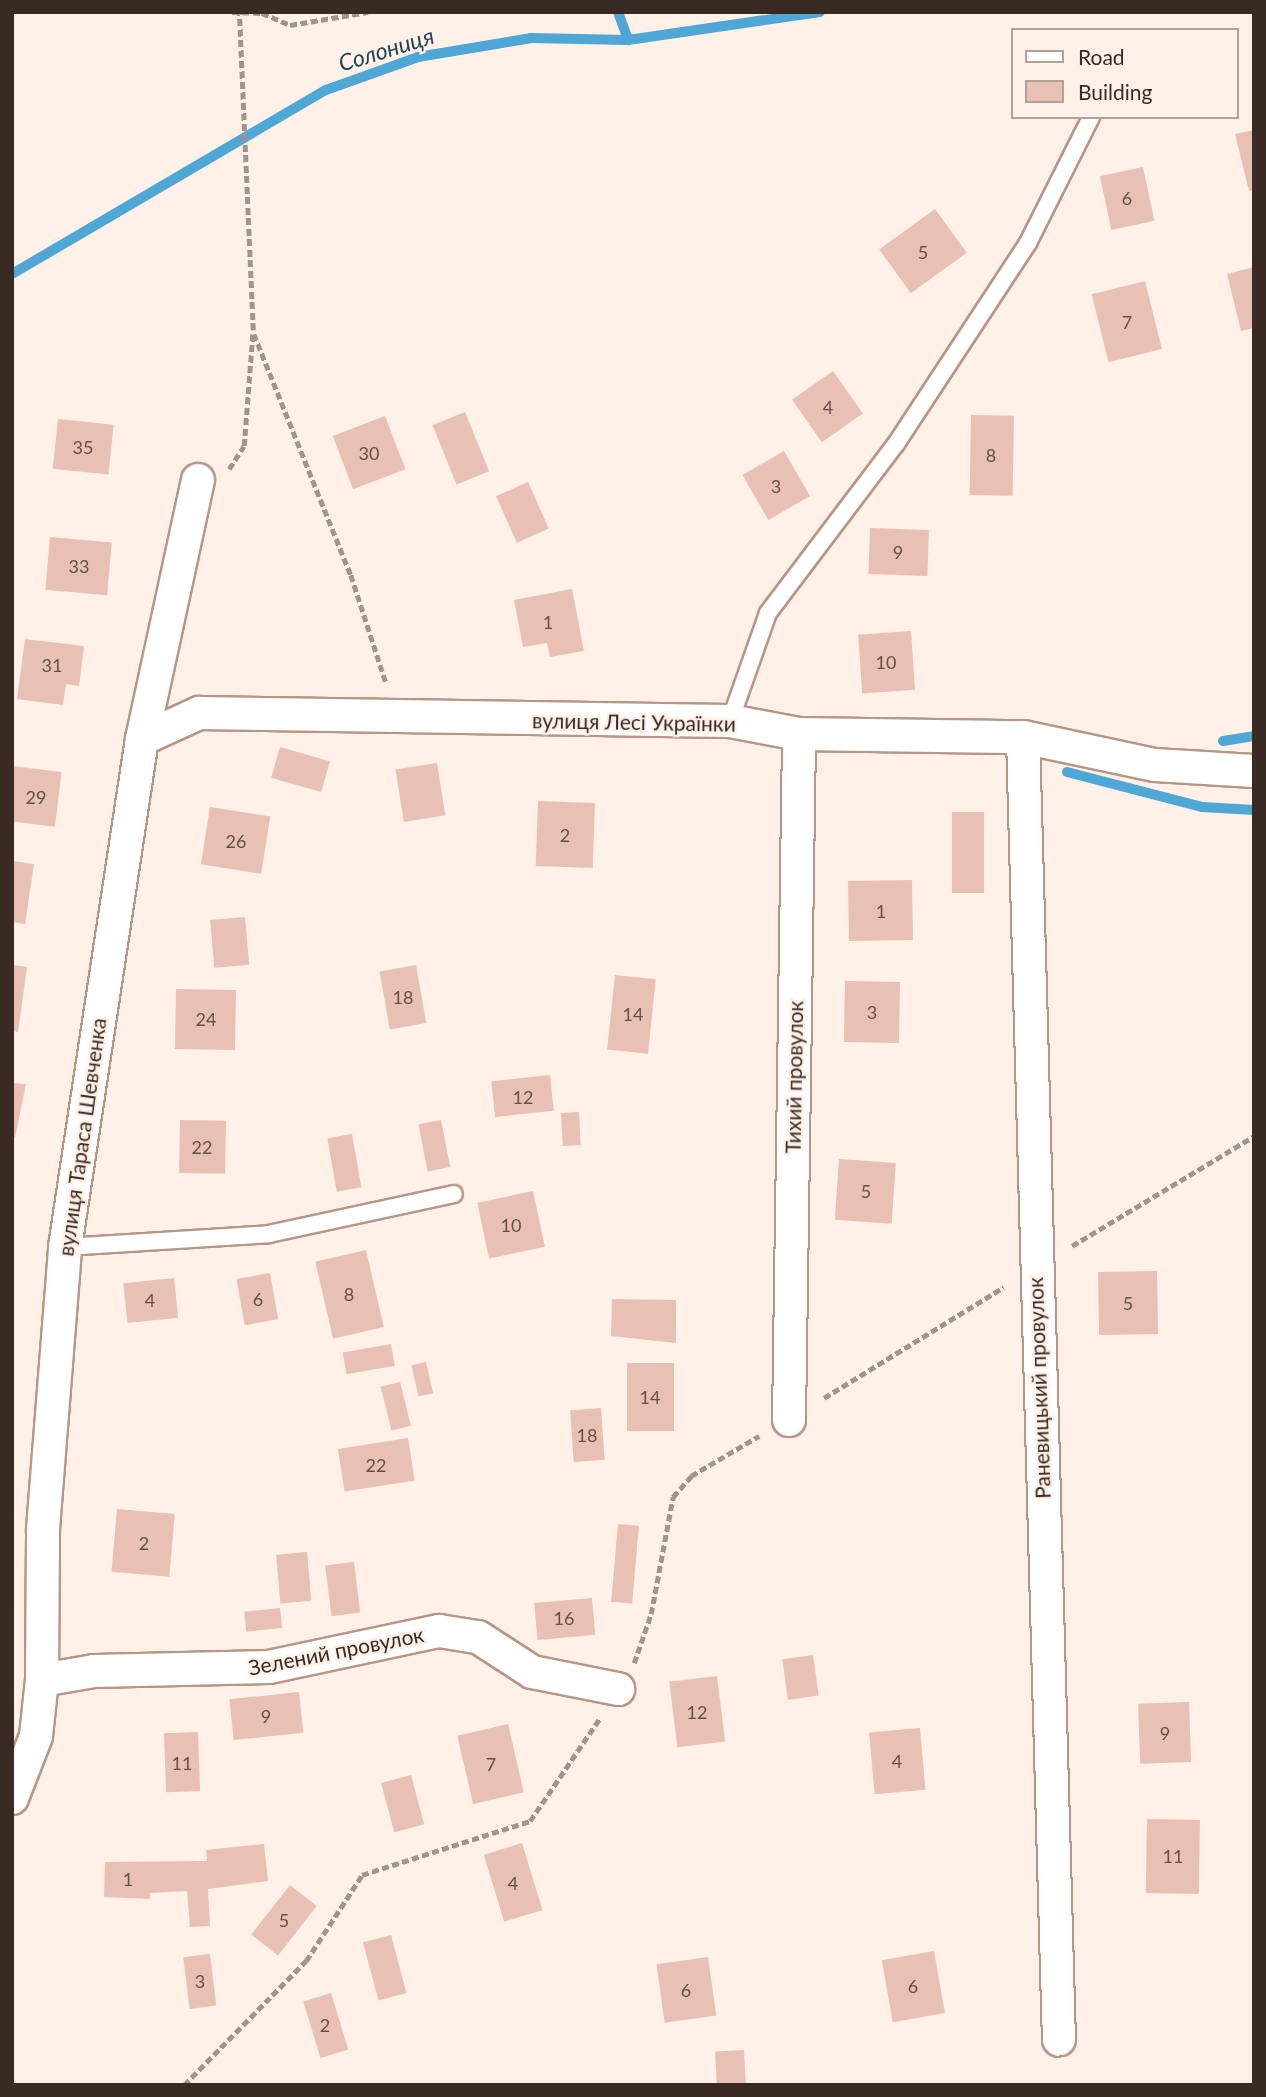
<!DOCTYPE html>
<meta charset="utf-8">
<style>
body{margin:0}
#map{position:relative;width:1266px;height:2097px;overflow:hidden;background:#fff0e8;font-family:Lato,sans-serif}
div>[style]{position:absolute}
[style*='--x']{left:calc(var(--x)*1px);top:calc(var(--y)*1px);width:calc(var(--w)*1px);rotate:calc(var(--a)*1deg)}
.stream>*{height:10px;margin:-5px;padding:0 5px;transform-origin:5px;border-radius:5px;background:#4ea7d5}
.building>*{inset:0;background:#e8c1b4;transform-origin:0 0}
.path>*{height:4.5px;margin-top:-2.25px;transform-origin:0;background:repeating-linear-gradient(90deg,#a2938b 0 7px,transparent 0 10.5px)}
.roads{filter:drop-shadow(2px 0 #b89584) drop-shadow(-2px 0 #b89584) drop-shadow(0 2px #b89584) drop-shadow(0 -2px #b89584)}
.lane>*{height:16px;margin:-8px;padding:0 8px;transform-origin:8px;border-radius:8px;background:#fff}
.street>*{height:32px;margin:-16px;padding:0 16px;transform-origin:16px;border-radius:16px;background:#fff}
span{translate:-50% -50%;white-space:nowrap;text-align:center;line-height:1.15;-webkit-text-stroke:5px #fff0e8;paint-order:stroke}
.number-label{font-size:18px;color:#655047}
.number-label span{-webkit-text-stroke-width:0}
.street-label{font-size:21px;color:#392b23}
.water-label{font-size:23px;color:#20465b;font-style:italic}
.frame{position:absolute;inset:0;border:14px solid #392b23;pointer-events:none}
.legend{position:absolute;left:1011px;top:28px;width:228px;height:91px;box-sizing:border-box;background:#fff0e8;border:2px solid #b0a199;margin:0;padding:9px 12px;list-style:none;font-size:21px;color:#392b23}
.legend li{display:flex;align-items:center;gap:14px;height:35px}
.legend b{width:35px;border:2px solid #b0a199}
</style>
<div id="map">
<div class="stream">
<i style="--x:618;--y:12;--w:30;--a:70"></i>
<i style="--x:12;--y:274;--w:364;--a:-30.4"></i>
<i style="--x:326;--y:90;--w:98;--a:-19.7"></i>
<i style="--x:418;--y:57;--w:115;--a:-9.5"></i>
<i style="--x:531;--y:38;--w:97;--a:1.2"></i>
<i style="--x:628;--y:40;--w:194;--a:-8.3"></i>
<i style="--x:1223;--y:741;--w:31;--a:-9"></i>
<i style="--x:1067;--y:772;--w:139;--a:14.5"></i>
<i style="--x:1202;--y:807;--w:52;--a:3.3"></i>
</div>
<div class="building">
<i style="clip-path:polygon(1254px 130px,1254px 190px,1249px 191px,1235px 134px)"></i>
<i style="left:1143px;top:167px;width:55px;height:44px;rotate:78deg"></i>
<i style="left:935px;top:209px;width:54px;height:69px;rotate:54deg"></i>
<i style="clip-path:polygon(1254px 267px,1254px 328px,1241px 331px,1227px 274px)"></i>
<i style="left:1145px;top:281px;width:70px;height:55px;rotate:76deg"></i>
<i style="left:833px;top:371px;width:52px;height:50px;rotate:55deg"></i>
<i style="left:465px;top:412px;width:64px;height:35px;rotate:68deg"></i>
<i style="left:971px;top:415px;width:43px;height:80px;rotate:1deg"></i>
<i style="left:385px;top:416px;width:57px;height:56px;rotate:69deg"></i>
<i style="left:58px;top:419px;width:56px;height:50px;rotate:6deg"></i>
<i style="left:784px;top:451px;width:52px;height:48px;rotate:60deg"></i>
<i style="left:528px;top:482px;width:51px;height:35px;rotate:66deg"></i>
<i style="left:870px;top:528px;width:59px;height:46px;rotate:2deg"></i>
<i style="left:50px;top:537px;width:62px;height:53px;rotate:5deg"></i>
<i style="clip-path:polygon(572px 589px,584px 651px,550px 657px,547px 643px,523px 647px,514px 600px)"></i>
<i style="left:911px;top:631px;width:59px;height:53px;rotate:86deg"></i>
<i style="clip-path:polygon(25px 639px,84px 646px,79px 686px,66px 684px,63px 705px,17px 699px)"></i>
<i style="left:280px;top:747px;width:52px;height:32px;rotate:16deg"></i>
<i style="left:437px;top:763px;width:53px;height:42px;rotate:81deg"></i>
<i style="left:12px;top:766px;width:50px;height:55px;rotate:7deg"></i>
<i style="left:538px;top:801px;width:57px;height:65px;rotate:2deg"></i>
<i style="left:210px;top:807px;width:61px;height:58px;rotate:9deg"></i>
<i style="left:952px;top:812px;width:32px;height:81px"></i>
<i style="clip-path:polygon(12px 861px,34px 864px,25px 924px,12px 922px)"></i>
<i style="left:912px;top:880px;width:60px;height:64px;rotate:89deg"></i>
<i style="left:245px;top:917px;width:48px;height:35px;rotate:85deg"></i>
<i style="clip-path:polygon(12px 965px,27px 967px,18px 1032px,12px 1031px)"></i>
<i style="left:416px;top:965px;width:59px;height:37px;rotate:80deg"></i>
<i style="left:615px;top:975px;width:41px;height:75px;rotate:6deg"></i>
<i style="left:845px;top:981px;width:55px;height:61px;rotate:1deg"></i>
<i style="left:176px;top:989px;width:60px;height:60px;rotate:1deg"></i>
<i style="left:550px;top:1075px;width:36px;height:59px;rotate:84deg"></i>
<i style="clip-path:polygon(12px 1083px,26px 1084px,15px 1138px,12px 1138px)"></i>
<i style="left:579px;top:1112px;width:33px;height:18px;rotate:87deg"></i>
<i style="left:180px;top:1120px;width:46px;height:53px;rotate:1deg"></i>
<i style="left:441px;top:1120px;width:48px;height:23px;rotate:79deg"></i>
<i style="left:352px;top:1134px;width:54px;height:25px;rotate:80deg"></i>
<i style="left:839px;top:1159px;width:57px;height:61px;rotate:4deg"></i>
<i style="left:533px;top:1191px;width:57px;height:57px;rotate:78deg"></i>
<i style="left:366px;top:1250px;width:79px;height:52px;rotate:77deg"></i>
<i style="left:1157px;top:1271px;width:63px;height:59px;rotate:89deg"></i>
<i style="left:270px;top:1273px;width:47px;height:34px;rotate:80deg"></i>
<i style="left:174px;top:1278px;width:40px;height:51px;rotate:84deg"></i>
<i style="clip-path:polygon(612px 1299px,676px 1300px,676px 1343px,611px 1336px)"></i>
<i style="left:391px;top:1344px;width:22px;height:49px;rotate:80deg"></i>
<i style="left:426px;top:1362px;width:32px;height:15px;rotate:77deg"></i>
<i style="left:627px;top:1363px;width:47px;height:68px"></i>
<i style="left:400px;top:1382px;width:45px;height:20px;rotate:76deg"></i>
<i style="left:601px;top:1408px;width:52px;height:31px;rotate:86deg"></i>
<i style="left:408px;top:1438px;width:43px;height:71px;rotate:81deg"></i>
<i style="left:117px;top:1509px;width:58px;height:63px;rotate:5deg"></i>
<i style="left:618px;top:1524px;width:21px;height:78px;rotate:5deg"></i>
<i style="left:307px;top:1552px;width:49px;height:31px;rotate:85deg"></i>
<i style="left:354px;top:1562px;width:51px;height:29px;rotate:83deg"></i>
<i style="left:592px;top:1598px;width:37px;height:58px;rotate:85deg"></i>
<i style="left:280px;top:1608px;width:20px;height:36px;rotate:84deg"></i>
<i style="left:813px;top:1655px;width:41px;height:31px;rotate:82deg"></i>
<i style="left:717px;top:1676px;width:66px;height:48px;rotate:83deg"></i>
<i style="left:299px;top:1692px;width:41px;height:70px;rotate:84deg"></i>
<i style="left:1189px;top:1702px;width:60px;height:51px;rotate:88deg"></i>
<i style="left:508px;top:1724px;width:70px;height:52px;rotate:77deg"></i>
<i style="left:920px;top:1728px;width:62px;height:51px;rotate:85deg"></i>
<i style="left:198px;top:1732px;width:59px;height:34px;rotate:88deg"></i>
<i style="left:411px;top:1775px;width:51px;height:31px;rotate:75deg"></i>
<i style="left:1147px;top:1819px;width:53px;height:74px;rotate:1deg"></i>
<i style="left:522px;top:1843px;width:70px;height:40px;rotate:73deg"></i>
<i style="clip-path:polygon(264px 1844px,268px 1881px,208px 1889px,210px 1926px,190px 1927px,187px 1891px,150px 1893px,150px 1899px,104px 1897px,105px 1862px,207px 1861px,206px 1850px)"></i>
<i style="left:290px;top:1885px;width:34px;height:63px;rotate:38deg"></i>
<i style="left:391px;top:1935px;width:60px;height:29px;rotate:75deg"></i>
<i style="left:934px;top:1951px;width:63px;height:53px;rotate:80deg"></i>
<i style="left:210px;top:1954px;width:52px;height:27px;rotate:83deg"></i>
<i style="left:708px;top:1957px;width:59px;height:52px;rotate:82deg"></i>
<i style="left:331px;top:1993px;width:59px;height:29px;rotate:73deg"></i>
<i style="left:744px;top:2050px;width:35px;height:29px;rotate:87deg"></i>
</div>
<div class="path">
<i style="--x:232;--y:12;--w:30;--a:2"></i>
<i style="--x:262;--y:13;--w:30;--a:23"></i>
<i style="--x:290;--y:25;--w:79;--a:-9.5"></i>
<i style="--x:254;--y:334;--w:260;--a:68.1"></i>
<i style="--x:351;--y:575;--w:114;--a:72"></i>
<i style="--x:229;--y:469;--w:27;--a:-57"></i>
<i style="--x:244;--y:446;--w:116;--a:-85.6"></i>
<i style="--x:253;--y:330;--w:317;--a:-92.5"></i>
<i style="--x:1072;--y:1246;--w:213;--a:-31.1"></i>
<i style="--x:824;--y:1398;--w:211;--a:-31.7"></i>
<i style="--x:634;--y:1663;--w:52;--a:-70.9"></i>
<i style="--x:651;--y:1614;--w:119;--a:-79.4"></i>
<i style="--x:673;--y:1497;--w:28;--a:-49"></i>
<i style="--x:691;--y:1476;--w:79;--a:-30.5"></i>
<i style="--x:184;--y:2085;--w:174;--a:-45.5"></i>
<i style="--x:306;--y:1961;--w:103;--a:-56.9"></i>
<i style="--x:362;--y:1875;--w:176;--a:-17.8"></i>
<i style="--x:530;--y:1821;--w:125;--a:-55.8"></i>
</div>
<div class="roads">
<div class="lane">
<i style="--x:730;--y:721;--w:114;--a:-70.6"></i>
<i style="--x:768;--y:613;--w:212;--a:-52.9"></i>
<i style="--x:896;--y:444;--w:240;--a:-56.7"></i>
<i style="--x:1028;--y:243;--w:141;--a:-63.4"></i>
<i style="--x:65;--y:1247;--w:204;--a:-3.6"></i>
<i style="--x:269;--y:1234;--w:189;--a:-12.2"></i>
</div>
<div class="street">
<i style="--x:1023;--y:737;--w:1303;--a:88.42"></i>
<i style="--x:142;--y:739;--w:63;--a:-24.5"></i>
<i style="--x:199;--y:713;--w:531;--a:0.86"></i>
<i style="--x:730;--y:721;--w:70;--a:10.7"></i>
<i style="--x:799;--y:734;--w:224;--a:0.8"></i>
<i style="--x:1023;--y:737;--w:135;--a:12"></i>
<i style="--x:1155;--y:765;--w:99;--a:3.5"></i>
<i style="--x:789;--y:1420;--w:686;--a:-89.16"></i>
<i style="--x:42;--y:1680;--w:53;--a:-9.8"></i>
<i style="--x:94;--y:1671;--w:175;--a:-1.3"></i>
<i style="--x:269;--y:1667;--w:174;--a:-12"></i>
<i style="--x:439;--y:1631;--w:39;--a:9"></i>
<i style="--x:478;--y:1637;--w:64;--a:32.9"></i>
<i style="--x:532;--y:1672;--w:88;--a:11.2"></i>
<i style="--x:12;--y:1798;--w:66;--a:-68.8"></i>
<i style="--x:36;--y:1736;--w:56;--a:-83.9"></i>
<i style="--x:42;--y:1680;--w:151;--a:-89.6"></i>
<i style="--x:43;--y:1529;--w:283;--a:-85.5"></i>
<i style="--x:65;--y:1247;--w:514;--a:-81.38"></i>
<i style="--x:142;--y:739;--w:265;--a:-77.8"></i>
</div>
</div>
<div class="number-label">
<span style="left:1127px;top:198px">6</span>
<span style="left:923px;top:252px">5</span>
<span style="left:1127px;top:322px">7</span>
<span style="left:828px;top:407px">4</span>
<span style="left:83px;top:447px">35</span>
<span style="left:369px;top:453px">30</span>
<span style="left:991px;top:455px">8</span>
<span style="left:776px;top:486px">3</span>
<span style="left:898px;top:552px">9</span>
<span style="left:79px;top:566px">33</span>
<span style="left:548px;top:622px">1</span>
<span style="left:886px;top:662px">10</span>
<span style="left:52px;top:665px">31</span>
<span style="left:36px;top:797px">29</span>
<span style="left:565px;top:835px">2</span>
<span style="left:236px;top:841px">26</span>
<span style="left:881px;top:911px">1</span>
<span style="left:403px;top:997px">18</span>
<span style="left:872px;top:1012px">3</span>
<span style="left:633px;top:1014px">14</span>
<span style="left:206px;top:1019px">24</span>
<span style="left:523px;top:1097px">12</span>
<span style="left:202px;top:1147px">22</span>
<span style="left:866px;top:1191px">5</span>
<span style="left:511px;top:1225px">10</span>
<span style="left:349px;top:1294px">8</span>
<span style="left:258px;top:1299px">6</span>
<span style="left:150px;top:1300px">4</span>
<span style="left:1128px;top:1303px">5</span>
<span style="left:650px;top:1397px">14</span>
<span style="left:587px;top:1435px">18</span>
<span style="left:376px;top:1465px">22</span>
<span style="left:144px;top:1543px">2</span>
<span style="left:564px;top:1618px">16</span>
<span style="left:697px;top:1712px">12</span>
<span style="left:266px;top:1716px">9</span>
<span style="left:1165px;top:1733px">9</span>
<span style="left:897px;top:1761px">4</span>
<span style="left:182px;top:1763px">11</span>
<span style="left:491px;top:1764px">7</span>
<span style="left:1173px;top:1856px">11</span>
<span style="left:128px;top:1879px">1</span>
<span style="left:513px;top:1883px">4</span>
<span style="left:284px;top:1920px">5</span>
<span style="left:200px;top:1981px">3</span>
<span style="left:913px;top:1986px">6</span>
<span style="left:686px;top:1990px">6</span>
<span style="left:325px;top:2025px">2</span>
</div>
<div class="street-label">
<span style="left:634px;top:722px;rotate:1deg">вулиця Лесі Українки</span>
<span style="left:794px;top:1077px;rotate:-89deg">Тихий провулок</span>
<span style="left:82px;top:1137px;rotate:-82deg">вулиця Тараса Шевченка</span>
<span style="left:1039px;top:1388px;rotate:-92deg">Раневицький провулок</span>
<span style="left:336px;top:1651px;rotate:-11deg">Зелений провулок</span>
</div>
<div class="water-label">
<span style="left:386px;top:49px;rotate:-17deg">Солониця</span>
</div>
<div class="frame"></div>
<ul class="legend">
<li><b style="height:9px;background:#fff"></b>Road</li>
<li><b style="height:19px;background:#e8c1b4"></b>Building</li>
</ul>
</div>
